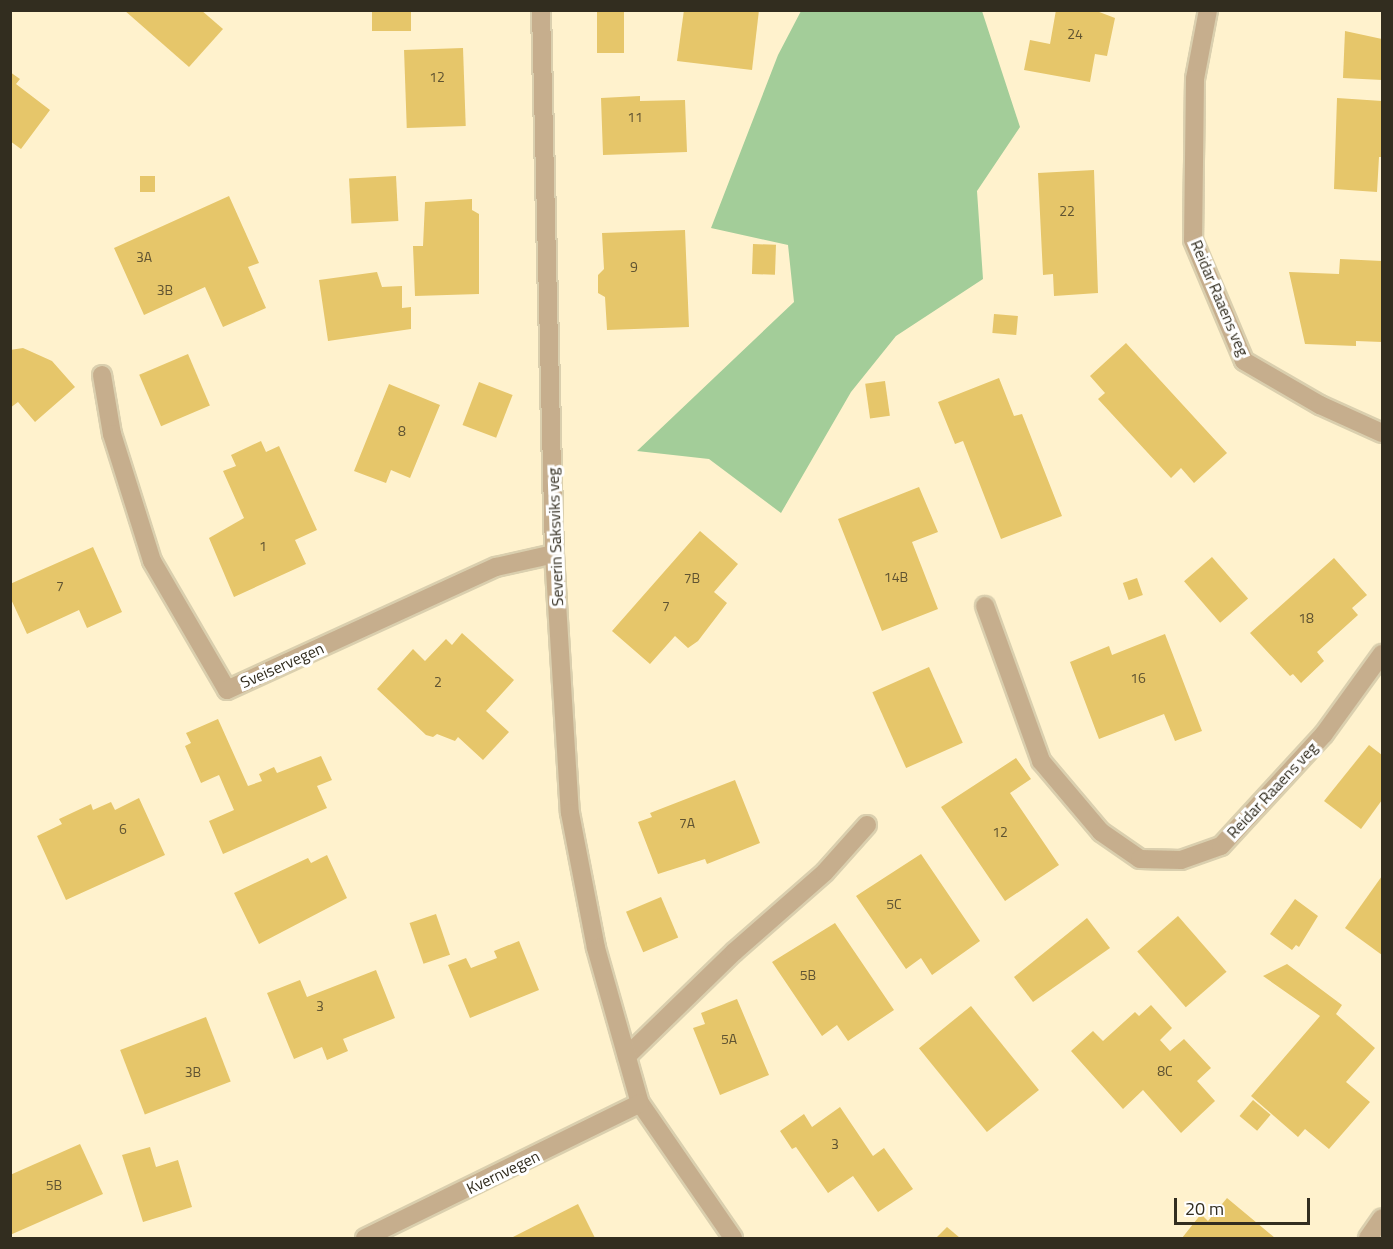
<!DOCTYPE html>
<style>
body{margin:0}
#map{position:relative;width:1393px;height:1249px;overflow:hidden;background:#fff2cd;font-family:"Titillium Web",sans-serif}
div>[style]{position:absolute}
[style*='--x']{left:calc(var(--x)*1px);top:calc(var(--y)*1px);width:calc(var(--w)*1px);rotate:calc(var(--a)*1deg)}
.green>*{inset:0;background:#a3cd99}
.building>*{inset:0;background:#e6c66a;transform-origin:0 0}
.roads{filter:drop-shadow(2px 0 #dacfae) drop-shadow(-2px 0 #dacfae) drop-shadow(0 2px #dacfae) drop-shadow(0 -2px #dacfae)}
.lane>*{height:18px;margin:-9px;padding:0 9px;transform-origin:9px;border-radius:9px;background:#c6ae8d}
.street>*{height:18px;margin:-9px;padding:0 9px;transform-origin:9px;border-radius:9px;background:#c6ae8d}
span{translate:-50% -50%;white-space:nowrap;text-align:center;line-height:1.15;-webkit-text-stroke:6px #fff;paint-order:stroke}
.number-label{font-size:14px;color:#5f5332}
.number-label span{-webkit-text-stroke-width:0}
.street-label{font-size:16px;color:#322d1f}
.frame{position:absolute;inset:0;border:12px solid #322d1f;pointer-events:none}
.scale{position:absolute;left:1174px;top:1198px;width:136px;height:27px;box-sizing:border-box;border:3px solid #322d1f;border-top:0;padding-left:8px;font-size:18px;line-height:21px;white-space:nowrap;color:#322d1f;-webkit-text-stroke:4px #fff;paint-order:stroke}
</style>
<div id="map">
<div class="green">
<i style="clip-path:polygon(801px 11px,982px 11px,1020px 127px,977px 191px,983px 279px,896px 336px,851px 392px,781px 513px,709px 459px,637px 451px,794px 302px,788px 245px,711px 228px,778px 55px)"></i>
</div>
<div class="building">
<i style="clip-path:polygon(124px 10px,201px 10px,223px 29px,189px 67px)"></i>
<i style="left:372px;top:10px;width:39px;height:21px"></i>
<i style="left:597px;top:10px;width:27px;height:43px"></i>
<i style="clip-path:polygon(684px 10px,759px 10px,752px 70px,677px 61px)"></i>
<i style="clip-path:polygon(1056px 10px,1094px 10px,1115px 18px,1107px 56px,1095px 54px,1090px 82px,1024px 70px,1030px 40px,1050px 44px)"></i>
<i style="clip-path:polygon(1345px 31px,1382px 39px,1382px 80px,1343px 78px)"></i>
<i style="left:463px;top:48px;width:78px;height:59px;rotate:88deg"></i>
<i style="clip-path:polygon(10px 72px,20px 79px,16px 84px,50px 110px,21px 149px,10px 141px)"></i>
<i style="clip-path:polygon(640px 96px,640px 101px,685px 100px,687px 152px,603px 155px,601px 98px)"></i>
<i style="clip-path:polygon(1337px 98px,1382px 101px,1382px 157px,1379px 157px,1377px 192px,1334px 189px)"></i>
<i style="clip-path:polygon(1094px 170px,1098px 293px,1054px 296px,1053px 274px,1043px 275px,1038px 173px)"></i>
<i style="left:140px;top:176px;width:15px;height:16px"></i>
<i style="left:396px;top:176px;width:45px;height:47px;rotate:87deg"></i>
<i style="clip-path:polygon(229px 196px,259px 263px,248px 267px,266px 308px,223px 327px,205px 287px,144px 315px,114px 248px)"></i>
<i style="clip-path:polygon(472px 199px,472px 210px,479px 214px,479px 294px,415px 296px,413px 246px,423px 246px,425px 202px)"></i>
<i style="clip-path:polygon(685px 230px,689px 327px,607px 330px,605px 297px,598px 293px,598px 275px,604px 269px,602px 233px)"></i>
<i style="left:753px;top:244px;width:23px;height:30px;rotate:2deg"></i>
<i style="clip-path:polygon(1340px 259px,1382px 261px,1382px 342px,1356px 341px,1356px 346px,1305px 344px,1289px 272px,1339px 274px)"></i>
<i style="clip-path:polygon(377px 272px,382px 287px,402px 286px,402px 308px,411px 307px,411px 329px,328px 341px,319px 280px)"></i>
<i style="left:994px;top:314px;width:24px;height:19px;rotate:5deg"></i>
<i style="clip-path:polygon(1126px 343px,1227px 453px,1194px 483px,1181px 468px,1171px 478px,1098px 399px,1105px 393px,1090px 376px)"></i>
<i style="clip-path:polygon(23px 348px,52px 361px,75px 387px,35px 422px,18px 402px,10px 408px,10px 350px)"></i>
<i style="left:188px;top:354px;width:56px;height:53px;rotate:67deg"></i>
<i style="clip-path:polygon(999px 378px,1014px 416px,1022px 414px,1062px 516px,1001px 539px,963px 441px,955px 444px,938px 402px)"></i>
<i style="left:885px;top:381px;width:35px;height:20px;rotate:82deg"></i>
<i style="left:479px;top:382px;width:36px;height:46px;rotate:21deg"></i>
<i style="clip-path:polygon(389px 384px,440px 405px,410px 478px,391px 470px,386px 483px,354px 471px)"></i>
<i style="clip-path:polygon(261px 441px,266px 452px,279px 446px,317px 530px,295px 540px,306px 564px,234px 597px,209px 538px,244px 518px,223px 471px,236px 466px,231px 455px)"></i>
<i style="clip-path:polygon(919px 487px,938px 532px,912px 542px,938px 609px,882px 631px,838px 519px)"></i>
<i style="clip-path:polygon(700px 531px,738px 564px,714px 592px,727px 603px,698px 641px,688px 648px,675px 636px,650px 664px,612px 631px)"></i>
<i style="clip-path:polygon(93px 547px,122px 612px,87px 628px,79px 610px,27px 634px,10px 597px,10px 584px)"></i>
<i style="left:1212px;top:557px;width:55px;height:37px;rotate:49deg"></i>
<i style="clip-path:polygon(1334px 558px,1367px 595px,1352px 608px,1358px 615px,1317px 652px,1324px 661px,1301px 683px,1293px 674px,1290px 676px,1250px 633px)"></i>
<i style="left:1137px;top:578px;width:18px;height:15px;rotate:71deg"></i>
<i style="clip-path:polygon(462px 633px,514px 680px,486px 711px,509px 732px,483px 760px,458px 737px,455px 741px,437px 734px,433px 737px,426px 735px,377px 689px,413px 649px,425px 661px,446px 639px,452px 645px)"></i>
<i style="clip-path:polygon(1165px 634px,1202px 731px,1175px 741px,1164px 714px,1099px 739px,1070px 662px,1109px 646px,1112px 655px)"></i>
<i style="left:929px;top:667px;width:83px;height:62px;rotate:66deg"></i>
<i style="clip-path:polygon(218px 719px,248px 786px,262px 781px,259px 774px,274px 767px,277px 773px,321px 756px,332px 780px,317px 786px,327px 808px,223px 854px,209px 821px,234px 810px,219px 775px,201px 783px,185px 746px,191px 743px,186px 733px)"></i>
<i style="clip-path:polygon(1369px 745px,1382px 755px,1382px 800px,1361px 829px,1324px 801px)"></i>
<i style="clip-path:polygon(1016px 758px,1031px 779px,1010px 793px,1059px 865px,1005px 901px,941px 807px)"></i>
<i style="clip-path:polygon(735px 780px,760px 843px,707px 864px,705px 859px,658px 874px,638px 822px,652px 817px,650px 813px)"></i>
<i style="clip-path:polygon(139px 798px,165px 855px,66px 900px,37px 836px,62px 824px,59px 819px,91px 804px,93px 810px,111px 802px,115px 810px)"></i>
<i style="clip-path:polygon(921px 854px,980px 941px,932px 975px,921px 958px,906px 969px,856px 896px)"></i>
<i style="clip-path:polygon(327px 855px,347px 898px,259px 944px,234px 893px,308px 858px,311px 863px)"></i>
<i style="clip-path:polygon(1382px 876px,1382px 955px,1345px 928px)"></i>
<i style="left:661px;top:897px;width:44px;height:38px;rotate:67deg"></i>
<i style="clip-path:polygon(1295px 899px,1318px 916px,1299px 947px,1296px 945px,1292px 950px,1270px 934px)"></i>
<i style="left:436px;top:914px;width:43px;height:28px;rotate:71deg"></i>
<i style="left:1178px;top:916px;width:74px;height:54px;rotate:49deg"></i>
<i style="clip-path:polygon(1087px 918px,1110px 948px,1033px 1002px,1014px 977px)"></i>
<i style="clip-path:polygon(835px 923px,894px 1010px,848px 1041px,837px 1025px,822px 1036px,772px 962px)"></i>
<i style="clip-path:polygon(519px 941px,539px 990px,470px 1018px,448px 965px,466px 958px,471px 968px,497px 958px,494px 951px)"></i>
<i style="clip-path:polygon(1287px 964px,1342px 1005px,1336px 1014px,1375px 1048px,1346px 1082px,1370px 1102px,1329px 1149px,1305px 1129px,1298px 1137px,1251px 1096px,1320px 1016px,1263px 976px)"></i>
<i style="clip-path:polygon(376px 970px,395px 1018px,343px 1039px,348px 1051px,327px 1060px,322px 1047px,294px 1059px,267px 993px,300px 980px,307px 997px)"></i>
<i style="clip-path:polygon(737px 999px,769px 1075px,720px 1095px,693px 1028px,705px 1024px,701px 1013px)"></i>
<i style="clip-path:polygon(1151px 1005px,1172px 1028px,1160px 1040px,1170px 1051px,1184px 1039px,1211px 1068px,1197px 1081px,1215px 1101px,1181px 1133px,1143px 1090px,1123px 1109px,1071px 1051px,1093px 1031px,1103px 1041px,1135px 1012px,1139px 1016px)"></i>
<i style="left:971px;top:1006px;width:108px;height:67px;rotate:51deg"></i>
<i style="left:206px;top:1017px;width:69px;height:92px;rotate:69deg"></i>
<i style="left:1253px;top:1100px;width:23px;height:21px;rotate:40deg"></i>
<i style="clip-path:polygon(840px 1107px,873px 1156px,884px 1148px,913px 1189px,878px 1212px,853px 1176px,828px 1193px,796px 1147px,792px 1149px,780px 1131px,804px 1114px,812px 1127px)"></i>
<i style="clip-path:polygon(80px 1144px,103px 1194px,10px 1235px,10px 1175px)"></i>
<i style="clip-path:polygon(150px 1147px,156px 1167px,178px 1160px,192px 1207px,143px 1222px,122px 1155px)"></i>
<i style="clip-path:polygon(1227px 1198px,1275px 1238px,1182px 1238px,1201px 1214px,1208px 1221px)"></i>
<i style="clip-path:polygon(578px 1204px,595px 1238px,511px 1238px)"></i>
<i style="clip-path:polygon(947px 1227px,960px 1238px,936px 1238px)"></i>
</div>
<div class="roads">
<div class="lane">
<i style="--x:985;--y:606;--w:165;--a:70.1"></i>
<i style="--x:1041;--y:761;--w:93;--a:49.8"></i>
<i style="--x:1101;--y:832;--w:47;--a:34.7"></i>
<i style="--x:1140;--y:859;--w:41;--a:1.4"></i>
<i style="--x:1181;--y:860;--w:42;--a:-19.3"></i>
<i style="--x:1221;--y:846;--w:152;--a:-47.4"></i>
<i style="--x:1324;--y:734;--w:99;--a:-54.1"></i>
<i style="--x:627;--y:1056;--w:149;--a:-44.2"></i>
<i style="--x:734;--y:952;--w:121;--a:-41.3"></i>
<i style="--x:825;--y:872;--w:63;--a:-48.2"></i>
</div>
<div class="street">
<i style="--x:541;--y:10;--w:544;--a:88.63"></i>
<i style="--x:554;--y:554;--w:259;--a:86.5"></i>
<i style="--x:570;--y:813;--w:137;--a:79.1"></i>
<i style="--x:596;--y:948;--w:161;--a:74.2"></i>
<i style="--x:640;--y:1103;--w:164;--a:55.4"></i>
<i style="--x:1208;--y:10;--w:70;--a:100.7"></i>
<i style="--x:1195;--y:79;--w:161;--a:90.7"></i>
<i style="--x:1193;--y:240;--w:131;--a:67.1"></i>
<i style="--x:1244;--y:361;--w:88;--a:30.1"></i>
<i style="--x:1320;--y:405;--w:68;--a:24.3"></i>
<i style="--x:102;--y:375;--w:60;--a:80.4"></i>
<i style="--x:112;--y:434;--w:133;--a:72.5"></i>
<i style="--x:152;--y:561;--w:149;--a:59.8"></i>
<i style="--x:227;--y:690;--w:296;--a:-24.6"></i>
<i style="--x:496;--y:567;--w:59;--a:-12.6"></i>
<i style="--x:365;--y:1238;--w:306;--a:-26.1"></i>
<i style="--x:1368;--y:1238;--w:24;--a:-55"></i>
</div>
</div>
<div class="number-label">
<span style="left:1075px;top:34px">24</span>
<span style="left:437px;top:77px">12</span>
<span style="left:635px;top:117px">11</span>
<span style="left:1067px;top:211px">22</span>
<span style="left:144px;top:257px">3A</span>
<span style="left:634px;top:267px">9</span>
<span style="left:165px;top:290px">3B</span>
<span style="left:402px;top:431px">8</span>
<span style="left:263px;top:546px">1</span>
<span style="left:896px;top:577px">14B</span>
<span style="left:692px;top:578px">7B</span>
<span style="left:60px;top:586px">7</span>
<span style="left:666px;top:606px">7</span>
<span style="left:1306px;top:618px">18</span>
<span style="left:1138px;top:678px">16</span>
<span style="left:438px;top:682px">2</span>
<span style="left:687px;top:823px">7A</span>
<span style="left:123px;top:829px">6</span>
<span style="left:1000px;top:832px">12</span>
<span style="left:894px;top:904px">5C</span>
<span style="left:808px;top:975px">5B</span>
<span style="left:320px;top:1006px">3</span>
<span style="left:729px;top:1039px">5A</span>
<span style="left:1165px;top:1071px">8C</span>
<span style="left:193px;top:1072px">3B</span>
<span style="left:835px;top:1144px">3</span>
<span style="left:54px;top:1185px">5B</span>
</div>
<div class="street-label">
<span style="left:1220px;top:298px;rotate:67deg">Reidar Raaens veg</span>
<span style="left:555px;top:537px;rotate:-92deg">Severin Saksviks veg</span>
<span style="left:282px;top:665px;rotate:-24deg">Sveiservegen</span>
<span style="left:1272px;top:790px;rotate:-47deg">Reidar Raaens veg</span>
<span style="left:503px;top:1172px;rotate:-26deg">Kvernvegen</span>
</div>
<div class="frame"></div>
<div class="scale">20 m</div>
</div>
